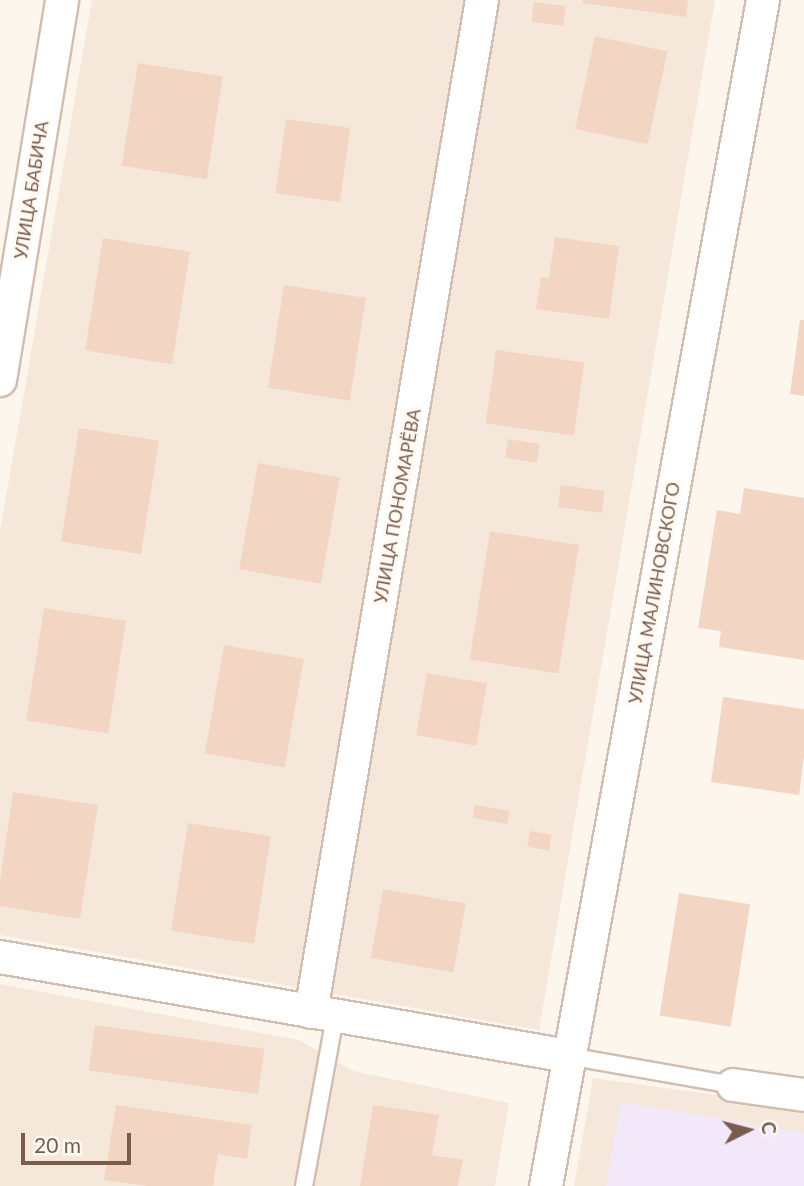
<!DOCTYPE html>
<meta charset="utf-8">
<style>
body{margin:0}
#map{position:relative;width:804px;height:1186px;overflow:hidden;background:#fdf6ec;font-family:Lato,sans-serif}
div>[style]{position:absolute}
[style*='--x']{left:calc(var(--x)*1px);top:calc(var(--y)*1px);width:calc(var(--w)*1px);rotate:calc(var(--a)*1deg)}
.residential>*{inset:0;background:#f5e8da}
.education>*{inset:0;background:#f3e8fa}
.building>*{inset:0;background:#f3d5c3;transform-origin:0 0}
.roads{filter:drop-shadow(2px 0 #d1beb0) drop-shadow(-2px 0 #d1beb0) drop-shadow(0 2px #d1beb0) drop-shadow(0 -2px #d1beb0)}
.service>*{height:16px;margin:-8px;padding:0 8px;transform-origin:8px;border-radius:8px;background:#fff}
.minor>*{height:32px;margin:-16px;padding:0 16px;transform-origin:16px;border-radius:16px;background:#fff}
span{translate:-50% -50%;white-space:nowrap;text-align:center;line-height:1.15;-webkit-text-stroke:7px #fffaf3;paint-order:stroke}
.street-label{font-size:18px;color:#7a5c4d}
.north{position:absolute;left:713px;top:1095px;width:70px;height:70px;-webkit-text-stroke:5px #fffaf3;paint-order:stroke;rotate:84deg;font-size:19px;font-weight:700;line-height:28px;text-align:center;color:#7a5c4d}
.north::after{content:'';display:block;margin:auto;width:24px;height:32px;background:#7a5c4d;clip-path:polygon(50% 0,100% 100%,50% 72%,0 100%)}
.scale{position:absolute;left:21px;top:1133px;width:110px;height:32px;box-sizing:border-box;border:4px solid #7a5c4d;border-top:0;padding-left:9px;font-size:21px;line-height:24px;white-space:nowrap;color:#7a5c4d;-webkit-text-stroke:5px #fffaf3;paint-order:stroke}
</style>
<div id="map">
<div class="residential">
<i style="clip-path:polygon(92px 0,715px 0,539px 1030px,0 935px,0 532px)"></i>
<i style="clip-path:polygon(0 984px,299px 1040px,353px 1071px,509px 1103px,495px 1186px,0 1186px)"></i>
<i style="clip-path:polygon(593px 1078px,804px 1107px,804px 1186px,574px 1186px)"></i>
</div>
<div class="education">
<i style="clip-path:polygon(621px 1102px,804px 1133px,804px 1186px,606px 1186px)"></i>
</div>
<div class="building">
<i style="clip-path:polygon(583px 0,688px 0,686px 17px,583px 3px)"></i>
<i style="left:534px;top:2px;width:32px;height:20px;rotate:7deg"></i>
<i style="left:595px;top:36px;width:74px;height:95px;rotate:12deg"></i>
<i style="left:138px;top:63px;width:86px;height:104px;rotate:9deg"></i>
<i style="left:286px;top:119px;width:65px;height:75px;rotate:8deg"></i>
<i style="clip-path:polygon(555px 237px,619px 246px,609px 319px,536px 309px,541px 277px,549px 278px)"></i>
<i style="left:103px;top:238px;width:88px;height:114px;rotate:9deg"></i>
<i style="left:284px;top:285px;width:83px;height:104px;rotate:9deg"></i>
<i style="clip-path:polygon(800px 320px,804px 320px,804px 396px,790px 394px)"></i>
<i style="left:496px;top:350px;width:89px;height:74px;rotate:8deg"></i>
<i style="left:79px;top:428px;width:81px;height:115px;rotate:9deg"></i>
<i style="left:508px;top:439px;width:32px;height:19px;rotate:9deg"></i>
<i style="left:258px;top:463px;width:83px;height:108px;rotate:10deg"></i>
<i style="left:561px;top:485px;width:44px;height:22px;rotate:8deg"></i>
<i style="clip-path:polygon(744px 488px,804px 498px,804px 660px,719px 647px,721px 631px,698px 628px,717px 510px,740px 514px)"></i>
<i style="left:490px;top:531px;width:90px;height:130px;rotate:9deg"></i>
<i style="left:44px;top:608px;width:83px;height:114px;rotate:9deg"></i>
<i style="left:224px;top:645px;width:81px;height:110px;rotate:10deg"></i>
<i style="left:427px;top:673px;width:61px;height:63px;rotate:10deg"></i>
<i style="clip-path:polygon(723px 697px,804px 709px,804px 757px,799px 795px,711px 782px)"></i>
<i style="clip-path:polygon(13px 792px,98px 805px,80px 919px,0 906px,0 881px)"></i>
<i style="left:475px;top:805px;width:35px;height:13px;rotate:10deg"></i>
<i style="left:188px;top:823px;width:84px;height:109px;rotate:9deg"></i>
<i style="left:530px;top:831px;width:22px;height:16px;rotate:10deg"></i>
<i style="left:383px;top:889px;width:84px;height:70px;rotate:10deg"></i>
<i style="left:679px;top:893px;width:72px;height:124px;rotate:9deg"></i>
<i style="left:95px;top:1025px;width:171px;height:46px;rotate:8deg"></i>
<i style="clip-path:polygon(116px 1105px,252px 1125px,247px 1159px,218px 1154px,213px 1186px,148px 1186px,104px 1180px)"></i>
<i style="clip-path:polygon(373px 1105px,439px 1115px,432px 1155px,463px 1160px,458px 1186px,360px 1186px)"></i>
</div>
<div class="roads">
<div class="service">
<i style="--x:568;--y:1056;--w:168;--a:10"></i>
<i style="--x:304;--y:1186;--w:172;--a:-79.6"></i>
</div>
<div class="minor">
<i style="--x:0;--y:380;--w:385;--a:-80.7"></i>
<i style="--x:0;--y:957;--w:577;--a:9.89"></i>
<i style="--x:311;--y:1012;--w:1026;--a:-80.41"></i>
<i style="--x:733;--y:1085;--w:72;--a:8"></i>
<i style="--x:546;--y:1186;--w:1206;--a:-79.63"></i>
</div>
</div>
<div class="street-label">
<span style="left:31px;top:190px;rotate:-81deg">УЛИЦА БАБИЧА</span>
<span style="left:397px;top:506px;rotate:-80deg">УЛИЦА ПОНОМАРЁВА</span>
<span style="left:654px;top:593px;rotate:-80deg">УЛИЦА МАЛИНОВСКОГО</span>
</div>
<div class="north">С</div>
<div class="scale">20 m</div>
</div>
